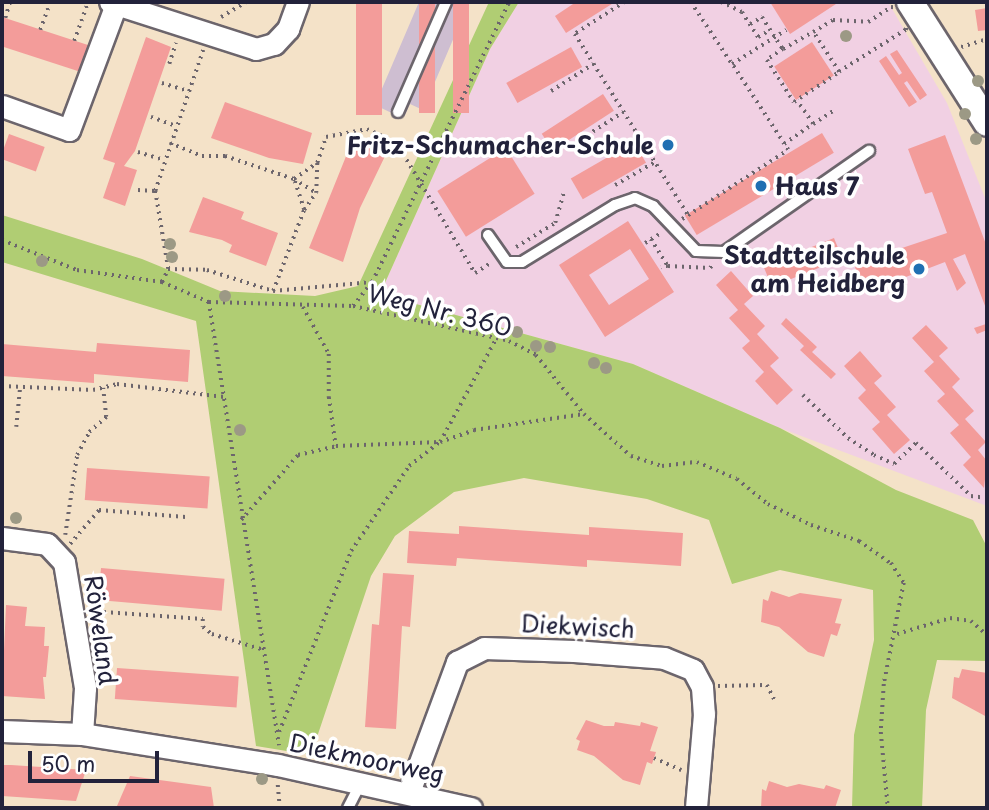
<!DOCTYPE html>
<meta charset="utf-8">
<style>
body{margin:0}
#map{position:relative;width:989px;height:810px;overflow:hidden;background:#f4e2c8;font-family:"Playpen Sans",sans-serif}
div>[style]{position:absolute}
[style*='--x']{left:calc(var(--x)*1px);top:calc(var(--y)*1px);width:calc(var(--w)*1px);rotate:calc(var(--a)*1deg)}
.built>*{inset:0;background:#f1d0e3}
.industrial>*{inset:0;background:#cebed1}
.green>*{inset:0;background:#b0cd73}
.building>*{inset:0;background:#f39c9a;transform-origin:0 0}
.path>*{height:3.5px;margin-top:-1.75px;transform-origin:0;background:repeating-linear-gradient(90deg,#6c656c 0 2px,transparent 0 7px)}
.roads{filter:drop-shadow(2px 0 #6c656c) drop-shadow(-2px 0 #6c656c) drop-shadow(0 2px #6c656c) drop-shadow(0 -2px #6c656c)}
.service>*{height:10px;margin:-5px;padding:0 5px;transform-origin:5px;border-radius:5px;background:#fff}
.minor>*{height:21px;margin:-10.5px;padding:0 10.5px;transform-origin:10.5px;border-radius:10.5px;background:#fff}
.tertiary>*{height:26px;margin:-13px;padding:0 13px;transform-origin:13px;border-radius:13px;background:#fff}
.trees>*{width:12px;height:12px;margin:-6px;border-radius:50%;background:#9c9985}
.dots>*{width:19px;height:19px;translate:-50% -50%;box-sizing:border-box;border:4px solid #fff;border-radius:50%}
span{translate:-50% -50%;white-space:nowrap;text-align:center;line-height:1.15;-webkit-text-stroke:7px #fff;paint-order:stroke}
.poi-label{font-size:24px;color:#22223b;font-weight:700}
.right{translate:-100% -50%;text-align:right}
.left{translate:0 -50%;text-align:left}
.street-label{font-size:24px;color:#22223b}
.frame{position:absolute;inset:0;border:4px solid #22223b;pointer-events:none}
.scale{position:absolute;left:28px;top:751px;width:131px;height:32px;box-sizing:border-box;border:4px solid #22223b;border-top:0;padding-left:9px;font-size:21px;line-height:24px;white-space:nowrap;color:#22223b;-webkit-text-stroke:5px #fff;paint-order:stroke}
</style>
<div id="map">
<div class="built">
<i style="clip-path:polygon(519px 2px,888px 2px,947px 103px,987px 203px,987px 506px,780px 428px,633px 364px,380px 294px,490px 49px)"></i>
</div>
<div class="industrial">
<i style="clip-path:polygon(419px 2px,469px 2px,423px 110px,410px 104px,405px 115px,398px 116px,375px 105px)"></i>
</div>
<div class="green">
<i style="clip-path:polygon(489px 2px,519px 2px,490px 49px,380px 294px,633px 364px,780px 428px,896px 490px,973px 520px,987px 547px,987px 661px,937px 660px,926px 710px,922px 808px,852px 808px,854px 735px,874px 640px,873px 590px,780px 570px,732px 584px,709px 520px,647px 499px,524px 478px,454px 492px,395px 536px,371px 576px,311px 755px,256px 746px,196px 321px,2px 262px,2px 215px,142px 259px,220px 291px,315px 296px,358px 286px)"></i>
</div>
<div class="building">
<i style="left:356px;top:2px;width:26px;height:113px"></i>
<i style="left:419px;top:2px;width:16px;height:111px"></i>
<i style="left:453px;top:2px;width:16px;height:111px"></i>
<i style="clip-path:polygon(576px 2px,615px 2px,566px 33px,555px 16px)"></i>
<i style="clip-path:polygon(770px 2px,839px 2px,790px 34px)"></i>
<i style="clip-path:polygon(987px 8px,987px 30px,978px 31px,975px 10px)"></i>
<i style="left:2px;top:17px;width:96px;height:28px;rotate:18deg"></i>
<i style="clip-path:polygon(146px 37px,171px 47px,135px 151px,124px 166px,137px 170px,125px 206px,103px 198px,115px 163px,103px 159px)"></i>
<i style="left:812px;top:42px;width:40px;height:45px;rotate:57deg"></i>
<i style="left:571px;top:47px;width:23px;height:74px;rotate:61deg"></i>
<i style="clip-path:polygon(897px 50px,927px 95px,920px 100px,907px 81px,904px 83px,917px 102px,909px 107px,879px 61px,886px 56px,899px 75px,902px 73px,890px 54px)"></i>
<i style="left:603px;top:94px;width:20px;height:73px;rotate:57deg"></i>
<i style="clip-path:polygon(225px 102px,312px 133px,303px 164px,269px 158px,211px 138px)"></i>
<i style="left:822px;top:133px;width:23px;height:160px;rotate:59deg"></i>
<i style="left:9px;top:134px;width:38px;height:26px;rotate:20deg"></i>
<i style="clip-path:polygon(945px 135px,987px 247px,987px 311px,965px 254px,953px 259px,966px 283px,957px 291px,945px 262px,864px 293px,854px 264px,947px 233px,932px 192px,925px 194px,908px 149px)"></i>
<i style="clip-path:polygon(353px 139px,387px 152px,360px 208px,343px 262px,309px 248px)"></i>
<i style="left:634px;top:142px;width:24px;height:73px;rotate:60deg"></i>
<i style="left:506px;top:148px;width:54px;height:81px;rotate:58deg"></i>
<i style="clip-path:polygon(203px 197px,244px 212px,241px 219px,278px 233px,266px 266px,229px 252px,232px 245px,222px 240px,189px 232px)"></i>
<i style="clip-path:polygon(evenodd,628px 221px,674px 292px,605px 337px,559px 265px,628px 221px,630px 249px,649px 279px,609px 305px,589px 275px,630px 249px)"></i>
<i style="left:834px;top:238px;width:22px;height:76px;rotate:68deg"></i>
<i style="clip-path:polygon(731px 271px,753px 296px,744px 304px,765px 326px,757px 334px,779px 358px,770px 366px,793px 390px,777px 405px,755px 381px,764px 372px,742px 348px,750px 341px,729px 318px,738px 310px,716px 285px)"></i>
<i style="clip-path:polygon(786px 318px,817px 347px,812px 352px,836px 374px,831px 379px,800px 350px,804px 346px,781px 324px)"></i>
<i style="clip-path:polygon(986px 324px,987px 330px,977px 334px,974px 328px)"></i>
<i style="clip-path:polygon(926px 325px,948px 348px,939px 356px,960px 379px,952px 387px,974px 411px,965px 419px,986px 442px,978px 450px,987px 461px,984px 488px,963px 465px,971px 457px,950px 433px,959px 425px,937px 401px,945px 394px,924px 371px,934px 362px,912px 338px)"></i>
<i style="clip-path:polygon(97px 343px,190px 350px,188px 382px,94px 374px,94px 383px,2px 376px,2px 344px,96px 352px)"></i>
<i style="clip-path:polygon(860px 351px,882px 376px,874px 383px,896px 407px,887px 415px,910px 440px,894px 454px,872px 429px,880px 422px,858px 398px,866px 390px,844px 366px)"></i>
<i style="left:87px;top:468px;width:123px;height:32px;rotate:4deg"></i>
<i style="clip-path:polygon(459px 526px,589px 535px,589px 527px,683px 533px,681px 566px,587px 560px,587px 567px,457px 558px,456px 566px,407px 563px,409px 531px,459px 534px)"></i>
<i style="left:101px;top:568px;width:124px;height:32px;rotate:5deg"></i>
<i style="clip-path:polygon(383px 573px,414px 575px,410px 627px,402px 626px,396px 729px,365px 727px,372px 624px,379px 625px)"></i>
<i style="clip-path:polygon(771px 591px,789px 597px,800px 593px,842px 599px,835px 623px,841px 624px,837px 636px,831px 634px,824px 657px,808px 652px,779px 627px,761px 622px,763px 599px,768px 601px)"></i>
<i style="clip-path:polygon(6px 605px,27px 607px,25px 626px,45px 627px,44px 646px,49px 646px,46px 677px,43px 677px,45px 699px,2px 696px)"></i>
<i style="left:117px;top:668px;width:122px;height:31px;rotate:4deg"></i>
<i style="clip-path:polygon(962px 669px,987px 673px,987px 717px,952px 698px,954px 677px,959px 678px)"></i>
<i style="clip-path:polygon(586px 720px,604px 726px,614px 726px,615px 722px,640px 726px,641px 722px,658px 727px,650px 751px,656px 752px,652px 764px,647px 762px,640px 785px,623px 780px,594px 756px,577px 750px,580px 741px,576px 739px)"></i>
<i style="clip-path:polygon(2px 765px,11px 765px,86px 770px,76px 801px,2px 796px)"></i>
<i style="clip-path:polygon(130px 776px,211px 787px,214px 808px,117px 806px)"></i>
<i style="clip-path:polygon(769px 781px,787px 787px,799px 784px,824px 789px,826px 785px,841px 790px,835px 808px,761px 808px,762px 789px,766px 791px)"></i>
</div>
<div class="path">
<i style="--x:625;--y:2;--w:59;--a:147.4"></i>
<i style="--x:575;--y:34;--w:213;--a:58"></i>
<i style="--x:691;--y:2;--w:74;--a:56.5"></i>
<i style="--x:721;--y:2;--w:23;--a:25"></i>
<i style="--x:742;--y:12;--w:30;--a:57"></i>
<i style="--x:758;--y:37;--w:14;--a:-30"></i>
<i style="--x:891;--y:7;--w:24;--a:5"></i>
<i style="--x:915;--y:9;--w:23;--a:113"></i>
<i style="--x:906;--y:30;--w:79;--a:147.9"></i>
<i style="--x:839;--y:72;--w:48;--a:-123"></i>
<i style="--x:813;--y:32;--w:23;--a:-31"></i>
<i style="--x:833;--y:20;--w:35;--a:3"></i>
<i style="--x:868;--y:22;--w:27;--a:-33"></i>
<i style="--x:221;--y:17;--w:29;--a:-31"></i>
<i style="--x:5;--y:18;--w:17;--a:-73"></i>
<i style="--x:750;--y:24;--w:14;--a:-30"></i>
<i style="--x:762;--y:17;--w:38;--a:57"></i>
<i style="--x:783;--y:49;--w:34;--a:-30"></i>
<i style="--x:40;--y:30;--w:30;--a:-70"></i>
<i style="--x:74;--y:41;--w:41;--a:-70.3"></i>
<i style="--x:961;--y:47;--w:27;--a:-17"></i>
<i style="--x:783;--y:49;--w:19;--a:145"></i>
<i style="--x:767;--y:60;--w:50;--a:57.3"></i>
<i style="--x:794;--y:102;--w:54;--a:-33.7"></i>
<i style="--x:169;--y:64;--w:22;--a:-72"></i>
<i style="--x:162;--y:83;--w:28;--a:17"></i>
<i style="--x:551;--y:91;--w:50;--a:-32.7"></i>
<i style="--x:151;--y:117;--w:27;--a:20"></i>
<i style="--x:813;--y:124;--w:24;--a:-33"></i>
<i style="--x:581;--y:139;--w:50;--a:-32.7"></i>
<i style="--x:170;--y:143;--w:35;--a:22"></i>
<i style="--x:202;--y:156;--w:23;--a:0"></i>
<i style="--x:225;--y:156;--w:73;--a:18.4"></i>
<i style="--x:294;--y:179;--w:26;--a:32"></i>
<i style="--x:316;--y:193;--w:30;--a:-88"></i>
<i style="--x:317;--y:163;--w:28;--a:-71"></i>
<i style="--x:326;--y:137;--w:42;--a:-11"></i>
<i style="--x:367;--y:129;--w:32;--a:24"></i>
<i style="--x:396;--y:142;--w:153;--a:58.9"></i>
<i style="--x:475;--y:273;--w:20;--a:-33"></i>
<i style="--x:784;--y:144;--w:35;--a:-35"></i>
<i style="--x:813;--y:124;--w:28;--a:-125"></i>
<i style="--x:138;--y:152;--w:27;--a:17"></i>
<i style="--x:615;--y:185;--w:46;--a:-29.9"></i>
<i style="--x:138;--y:190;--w:17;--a:3"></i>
<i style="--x:304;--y:210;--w:33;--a:-108"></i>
<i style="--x:294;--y:179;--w:28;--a:-35"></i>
<i style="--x:682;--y:219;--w:126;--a:-33.1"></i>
<i style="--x:788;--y:150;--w:103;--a:-123.1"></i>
<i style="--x:732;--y:64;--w:64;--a:-32.2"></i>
<i style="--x:651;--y:239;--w:32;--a:58"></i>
<i style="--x:668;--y:266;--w:7;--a:164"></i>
<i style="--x:2;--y:240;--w:81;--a:21.8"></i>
<i style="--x:77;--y:270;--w:86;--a:8"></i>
<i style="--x:162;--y:282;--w:51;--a:23.1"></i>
<i style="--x:209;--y:302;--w:144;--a:1.6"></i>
<i style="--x:353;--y:306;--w:160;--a:12.6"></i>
<i style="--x:509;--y:341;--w:30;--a:27"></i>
<i style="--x:536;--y:355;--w:76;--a:50.9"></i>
<i style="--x:584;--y:414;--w:63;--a:41.8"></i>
<i style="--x:631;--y:456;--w:33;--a:18"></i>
<i style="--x:662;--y:466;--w:35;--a:-7"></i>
<i style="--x:697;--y:462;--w:43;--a:23"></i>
<i style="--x:737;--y:479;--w:40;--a:39"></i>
<i style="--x:768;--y:504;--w:48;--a:26"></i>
<i style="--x:811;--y:525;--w:51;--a:18.4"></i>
<i style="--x:859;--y:541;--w:39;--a:35"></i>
<i style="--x:891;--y:563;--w:24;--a:57"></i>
<i style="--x:904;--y:583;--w:103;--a:101.2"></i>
<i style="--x:884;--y:684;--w:48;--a:93.6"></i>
<i style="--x:881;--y:732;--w:76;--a:84.7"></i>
<i style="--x:645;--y:243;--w:19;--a:-32"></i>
<i style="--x:516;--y:247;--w:46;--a:-31.6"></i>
<i style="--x:555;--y:223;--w:32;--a:-74"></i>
<i style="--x:668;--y:266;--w:42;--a:2.7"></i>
<i style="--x:710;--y:268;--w:5;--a:-53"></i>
<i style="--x:168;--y:269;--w:39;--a:1"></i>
<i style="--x:207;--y:270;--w:69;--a:17.7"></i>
<i style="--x:273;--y:291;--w:99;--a:-5.2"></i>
<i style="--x:162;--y:282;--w:14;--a:-65"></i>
<i style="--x:168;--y:269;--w:79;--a:-99.5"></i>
<i style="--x:155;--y:191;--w:149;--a:-71.2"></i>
<i style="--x:273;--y:291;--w:87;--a:-69.1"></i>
<i style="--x:304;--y:210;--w:21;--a:-55"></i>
<i style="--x:209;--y:302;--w:449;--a:81"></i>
<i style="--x:353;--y:306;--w:31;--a:-52"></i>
<i style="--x:372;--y:282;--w:312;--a:-63.9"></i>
<i style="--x:303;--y:307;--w:54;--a:61"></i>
<i style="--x:329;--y:354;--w:43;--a:90"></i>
<i style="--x:329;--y:397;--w:49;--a:81.9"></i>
<i style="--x:2;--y:386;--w:91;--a:2.5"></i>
<i style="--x:93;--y:390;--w:25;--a:-14"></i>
<i style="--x:117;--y:384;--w:108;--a:6.9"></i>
<i style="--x:803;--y:395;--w:62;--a:43.7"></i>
<i style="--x:848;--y:438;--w:31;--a:33"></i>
<i style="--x:874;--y:455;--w:22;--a:24"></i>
<i style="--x:894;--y:464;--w:30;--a:-44"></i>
<i style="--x:916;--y:443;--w:76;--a:43.9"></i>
<i style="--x:971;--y:496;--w:16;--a:7"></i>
<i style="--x:16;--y:427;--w:41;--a:-84.4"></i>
<i style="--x:241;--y:520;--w:86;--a:-48.8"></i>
<i style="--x:298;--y:455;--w:39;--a:-13"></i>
<i style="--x:336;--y:446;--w:104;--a:-2.2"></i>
<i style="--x:440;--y:442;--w:117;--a:-61.5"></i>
<i style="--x:65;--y:535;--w:81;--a:-81.5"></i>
<i style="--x:77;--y:455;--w:26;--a:-62"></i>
<i style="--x:89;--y:432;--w:23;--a:-41"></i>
<i style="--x:106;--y:417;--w:29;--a:-96"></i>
<i style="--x:70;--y:544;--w:45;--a:-49.5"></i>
<i style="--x:99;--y:510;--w:87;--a:4.6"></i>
<i style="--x:90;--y:611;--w:113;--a:4"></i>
<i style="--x:203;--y:619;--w:8;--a:90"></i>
<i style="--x:203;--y:627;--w:11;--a:38"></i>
<i style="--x:212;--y:634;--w:54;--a:17.1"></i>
<i style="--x:897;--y:634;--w:55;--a:-16.8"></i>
<i style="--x:950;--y:618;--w:21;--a:8"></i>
<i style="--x:971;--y:621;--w:21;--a:41"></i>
<i style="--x:718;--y:686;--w:49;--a:-1.2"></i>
<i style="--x:767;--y:685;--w:16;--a:63"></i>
<i style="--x:279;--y:732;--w:195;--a:-68.3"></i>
<i style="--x:351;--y:551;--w:103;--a:-55.7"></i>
<i style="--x:409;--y:466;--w:39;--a:-38"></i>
<i style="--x:440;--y:442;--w:36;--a:-19"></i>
<i style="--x:474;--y:430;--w:111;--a:-8.3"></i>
<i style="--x:654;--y:758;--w:30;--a:24"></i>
<i style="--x:278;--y:785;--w:23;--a:85"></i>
</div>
<div class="roads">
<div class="service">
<i style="--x:398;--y:112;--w:120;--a:-66.4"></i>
<i style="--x:488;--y:235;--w:33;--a:55"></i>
<i style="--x:507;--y:262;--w:15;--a:0"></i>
<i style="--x:522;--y:262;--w:109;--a:-31.5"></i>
<i style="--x:615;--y:205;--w:21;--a:-19"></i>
<i style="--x:635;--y:198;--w:20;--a:24"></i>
<i style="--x:653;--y:206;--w:62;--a:46.3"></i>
<i style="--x:696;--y:251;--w:28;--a:2"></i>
<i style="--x:724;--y:252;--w:177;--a:-34.9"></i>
<i style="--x:348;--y:808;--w:29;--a:-63"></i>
</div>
<div class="minor">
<i style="--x:110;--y:2;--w:153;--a:17.8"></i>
<i style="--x:256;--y:49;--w:19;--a:-16"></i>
<i style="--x:274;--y:44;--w:21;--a:-47"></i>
<i style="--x:288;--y:29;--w:29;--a:-70"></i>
<i style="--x:2;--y:106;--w:71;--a:19.7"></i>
<i style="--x:69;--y:130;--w:134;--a:-69.5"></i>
<i style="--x:2;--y:538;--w:45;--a:7.6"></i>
<i style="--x:47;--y:544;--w:25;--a:47"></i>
<i style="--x:64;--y:562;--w:128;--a:80.5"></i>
<i style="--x:85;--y:688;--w:46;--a:93.7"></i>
<i style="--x:2;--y:731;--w:80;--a:2.1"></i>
<i style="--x:82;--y:734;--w:198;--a:9"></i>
<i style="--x:278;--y:765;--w:198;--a:12.6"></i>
<i style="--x:409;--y:792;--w:139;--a:-69.7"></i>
<i style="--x:457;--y:662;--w:30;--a:-27"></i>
<i style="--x:484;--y:648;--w:90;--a:1.9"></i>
<i style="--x:574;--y:651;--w:90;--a:4.4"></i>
<i style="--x:664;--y:658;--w:31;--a:22"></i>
<i style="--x:693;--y:670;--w:19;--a:62"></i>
<i style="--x:702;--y:687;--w:27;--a:86"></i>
<i style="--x:704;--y:714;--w:94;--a:94.9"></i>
</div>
<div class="tertiary">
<i style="--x:910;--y:2;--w:143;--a:57.5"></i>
</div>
</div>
<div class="trees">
<i style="left:846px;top:36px"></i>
<i style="left:978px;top:81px"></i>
<i style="left:965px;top:114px"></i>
<i style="left:976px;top:139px"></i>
<i style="left:170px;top:244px"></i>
<i style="left:172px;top:257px"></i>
<i style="left:42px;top:261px"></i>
<i style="left:225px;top:296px"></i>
<i style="left:517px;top:332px"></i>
<i style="left:536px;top:346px"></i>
<i style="left:550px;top:347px"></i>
<i style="left:594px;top:363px"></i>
<i style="left:606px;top:368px"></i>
<i style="left:240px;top:430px"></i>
<i style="left:16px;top:518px"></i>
<i style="left:262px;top:779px"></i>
</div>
<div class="dots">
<i style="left:668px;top:145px;background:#1f6fb2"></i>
<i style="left:761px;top:186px;background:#1f6fb2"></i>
<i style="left:919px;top:269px;background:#1f6fb2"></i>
</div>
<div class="poi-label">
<span class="right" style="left:654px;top:145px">Fritz-Schumacher-Schule</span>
<span class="left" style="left:775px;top:186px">Haus 7</span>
<span class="right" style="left:905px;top:269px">Stadtteilschule<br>am Heidberg</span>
</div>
<div class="street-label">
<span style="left:440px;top:310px;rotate:14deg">Weg Nr. 360</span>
<span style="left:578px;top:626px;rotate:3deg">Diekwisch</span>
<span style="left:101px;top:630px;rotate:82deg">Röweland</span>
<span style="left:367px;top:758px;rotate:12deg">Diekmoorweg</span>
</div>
<div class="frame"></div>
<div class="scale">50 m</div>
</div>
